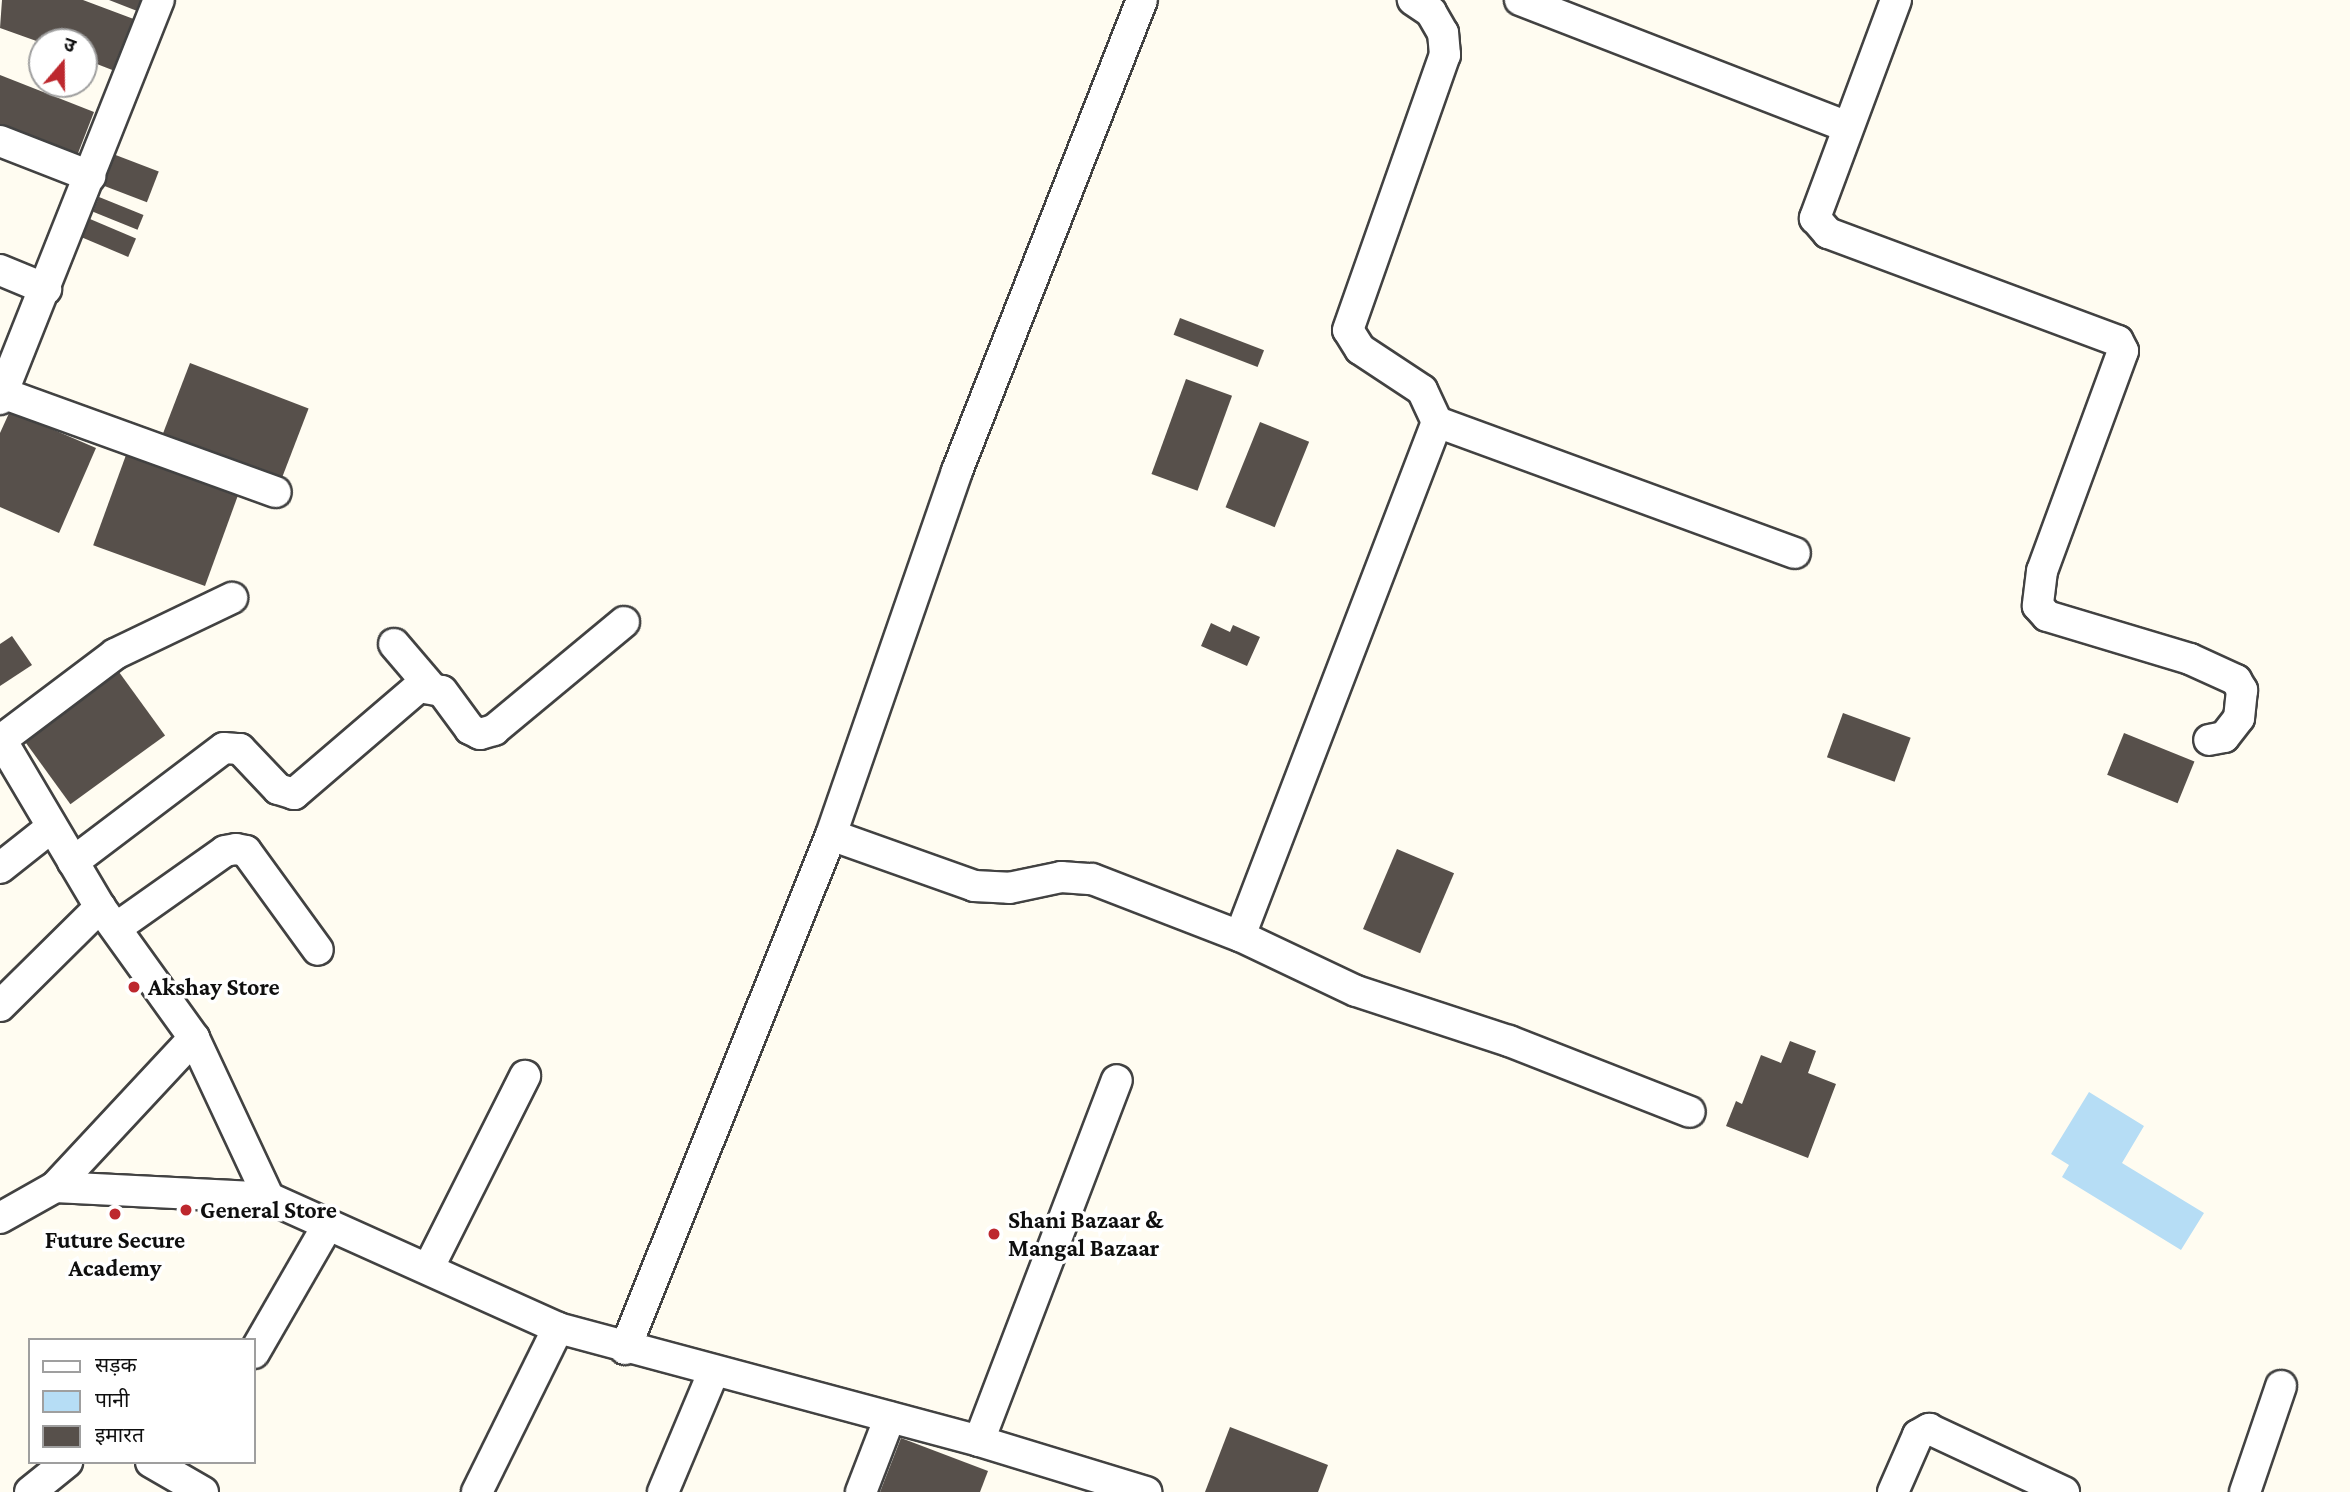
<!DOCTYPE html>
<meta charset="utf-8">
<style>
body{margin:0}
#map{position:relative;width:2350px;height:1492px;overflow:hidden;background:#fffcf1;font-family:"Crimson Pro","Noto Sans Devanagari",serif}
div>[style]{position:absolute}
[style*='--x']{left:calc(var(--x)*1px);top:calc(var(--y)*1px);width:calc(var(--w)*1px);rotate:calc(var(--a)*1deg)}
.water>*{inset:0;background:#b6ddf5}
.building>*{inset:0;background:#57504b;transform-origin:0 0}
.roads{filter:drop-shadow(2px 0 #424242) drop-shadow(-2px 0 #424242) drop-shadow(0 2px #424242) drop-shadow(0 -2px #424242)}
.minor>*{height:30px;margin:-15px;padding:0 15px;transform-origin:15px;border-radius:15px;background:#fff}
.dots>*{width:19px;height:19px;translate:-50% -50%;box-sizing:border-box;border:4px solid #fff;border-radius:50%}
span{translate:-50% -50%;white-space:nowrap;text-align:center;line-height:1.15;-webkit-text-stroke:7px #fff;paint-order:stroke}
.poi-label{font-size:24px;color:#0f0f0f;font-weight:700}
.left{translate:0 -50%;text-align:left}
.legend{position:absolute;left:28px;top:1338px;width:228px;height:126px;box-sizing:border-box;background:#fff;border:2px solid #9f9f9f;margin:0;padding:9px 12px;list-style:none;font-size:21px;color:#0f0f0f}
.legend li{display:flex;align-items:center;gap:14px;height:35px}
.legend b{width:35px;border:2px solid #9f9f9f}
.north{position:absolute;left:28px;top:28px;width:70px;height:70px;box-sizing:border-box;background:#fff;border:2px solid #9f9f9f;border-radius:50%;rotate:20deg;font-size:19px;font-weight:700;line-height:28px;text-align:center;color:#0f0f0f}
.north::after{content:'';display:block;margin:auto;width:24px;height:32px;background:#bd282e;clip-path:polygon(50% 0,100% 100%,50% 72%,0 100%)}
</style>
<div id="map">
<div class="water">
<i style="clip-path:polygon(2089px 1092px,2144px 1126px,2122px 1163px,2204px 1213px,2181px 1250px,2062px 1177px,2069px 1165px,2051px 1154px)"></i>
</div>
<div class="building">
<i style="clip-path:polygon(2px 0,83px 0,139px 21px,120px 73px,84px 59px,84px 42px,42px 43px,0 28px)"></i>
<i style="clip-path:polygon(109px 0,156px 0,150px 16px)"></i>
<i style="clip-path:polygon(0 75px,94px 112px,75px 161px,0 132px)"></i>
<i style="left:113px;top:154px;width:49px;height:33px;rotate:21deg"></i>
<i style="left:99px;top:197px;width:48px;height:16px;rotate:22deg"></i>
<i style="left:90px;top:219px;width:50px;height:20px;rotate:23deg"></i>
<i style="left:1180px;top:318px;width:90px;height:18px;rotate:21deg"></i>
<i style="left:190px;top:363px;width:127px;height:84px;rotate:21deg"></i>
<i style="left:1186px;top:379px;width:49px;height:101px;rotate:20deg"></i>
<i style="clip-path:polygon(10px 411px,96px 448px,59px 533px,0 507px,0 433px)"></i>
<i style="left:1260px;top:422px;width:53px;height:92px;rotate:22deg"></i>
<i style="left:126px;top:455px;width:119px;height:96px;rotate:20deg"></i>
<i style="clip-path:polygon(1211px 623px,1230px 632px,1233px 625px,1260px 637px,1247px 666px,1201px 646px)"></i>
<i style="clip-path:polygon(12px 636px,32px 665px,0 686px,0 644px)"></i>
<i style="left:111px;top:661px;width:92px;height:117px;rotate:54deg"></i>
<i style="left:1843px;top:713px;width:72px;height:47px;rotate:20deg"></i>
<i style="left:2124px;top:733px;width:76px;height:45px;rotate:22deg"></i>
<i style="left:1397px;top:849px;width:62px;height:87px;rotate:23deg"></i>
<i style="clip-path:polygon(1790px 1041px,1816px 1051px,1808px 1073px,1836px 1084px,1808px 1158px,1726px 1126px,1736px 1101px,1742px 1104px,1761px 1055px,1781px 1063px)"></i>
<i style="clip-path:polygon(1230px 1427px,1328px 1465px,1318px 1492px,1205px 1492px)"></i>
<i style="clip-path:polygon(901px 1438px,988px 1471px,980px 1492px,880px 1492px)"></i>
</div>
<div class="roads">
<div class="minor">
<i style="--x:1520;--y:0;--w:351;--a:21.2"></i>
<i style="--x:1896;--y:0;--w:233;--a:110.4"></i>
<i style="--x:1815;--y:218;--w:20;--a:49"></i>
<i style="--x:1828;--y:233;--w:309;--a:20.4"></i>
<i style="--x:2118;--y:341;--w:11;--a:63"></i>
<i style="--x:2123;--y:351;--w:234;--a:110.2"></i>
<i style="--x:2042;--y:571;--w:35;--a:97"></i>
<i style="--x:2038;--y:606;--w:13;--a:48"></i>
<i style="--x:2047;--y:616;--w:149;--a:16.7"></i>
<i style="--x:2190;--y:659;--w:51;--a:24.5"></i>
<i style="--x:2236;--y:680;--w:12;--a:59"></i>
<i style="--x:2242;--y:690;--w:28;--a:96"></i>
<i style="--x:2239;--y:718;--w:24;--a:128"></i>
<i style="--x:2224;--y:737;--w:15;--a:169"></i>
<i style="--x:0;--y:141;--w:97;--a:21.3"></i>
<i style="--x:0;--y:270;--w:50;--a:22.4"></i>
<i style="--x:2;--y:393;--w:291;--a:19.9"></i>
<i style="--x:0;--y:399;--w:430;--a:-68.3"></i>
<i style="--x:1437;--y:422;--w:381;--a:20.1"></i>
<i style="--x:394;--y:644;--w:55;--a:49.4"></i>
<i style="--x:0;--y:738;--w:196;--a:59.4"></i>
<i style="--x:100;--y:907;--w:161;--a:54.3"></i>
<i style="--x:194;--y:1038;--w:177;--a:64.9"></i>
<i style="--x:269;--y:1198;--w:317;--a:24.2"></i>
<i style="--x:558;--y:1328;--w:436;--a:15"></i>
<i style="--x:979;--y:1441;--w:175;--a:17"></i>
<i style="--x:1;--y:740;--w:143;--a:-37"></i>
<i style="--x:115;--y:654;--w:130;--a:-25.6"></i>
<i style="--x:831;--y:835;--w:152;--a:19.6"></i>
<i style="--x:974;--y:886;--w:35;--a:3"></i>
<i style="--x:1009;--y:888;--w:53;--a:-11.9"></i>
<i style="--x:1061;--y:877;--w:31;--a:4"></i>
<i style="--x:1092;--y:879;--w:159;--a:21.1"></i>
<i style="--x:1240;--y:936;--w:128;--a:25.4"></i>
<i style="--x:1356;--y:991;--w:161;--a:18.1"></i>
<i style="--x:1509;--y:1041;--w:194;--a:21.4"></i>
<i style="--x:73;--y:862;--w:189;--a:-37.1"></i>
<i style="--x:224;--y:748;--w:16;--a:4"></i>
<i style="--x:240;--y:749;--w:55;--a:46.5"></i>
<i style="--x:278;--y:789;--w:17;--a:17"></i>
<i style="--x:294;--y:794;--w:165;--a:-40.6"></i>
<i style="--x:419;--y:687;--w:23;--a:10"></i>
<i style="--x:442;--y:691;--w:47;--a:53.6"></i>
<i style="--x:470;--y:729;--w:11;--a:27"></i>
<i style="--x:480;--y:734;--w:15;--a:-16"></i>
<i style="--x:494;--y:730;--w:169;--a:-39.7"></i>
<i style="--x:0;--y:868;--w:66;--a:-38.3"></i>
<i style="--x:116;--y:928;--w:133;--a:-35.2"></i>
<i style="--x:225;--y:851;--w:11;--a:-10"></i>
<i style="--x:236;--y:849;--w:10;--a:11"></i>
<i style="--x:246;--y:851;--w:122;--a:54"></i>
<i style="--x:1240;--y:936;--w:550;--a:-69.03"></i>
<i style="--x:1437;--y:422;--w:35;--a:-115"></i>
<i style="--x:1422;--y:390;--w:74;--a:-146.5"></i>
<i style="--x:1360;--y:349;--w:22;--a:-122"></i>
<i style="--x:1348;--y:330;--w:292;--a:-70.6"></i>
<i style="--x:1445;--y:55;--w:22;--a:-95"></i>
<i style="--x:1443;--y:33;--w:24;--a:-120"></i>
<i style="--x:1431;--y:12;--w:22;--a:-146"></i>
<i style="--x:0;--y:1006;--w:141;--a:-44.7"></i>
<i style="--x:55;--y:1187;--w:204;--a:-47"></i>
<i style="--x:0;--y:1218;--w:63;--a:-29.4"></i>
<i style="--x:55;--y:1187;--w:214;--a:2.9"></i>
<i style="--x:429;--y:1267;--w:214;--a:-63.3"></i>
<i style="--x:625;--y:1349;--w:554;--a:-68.16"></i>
<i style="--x:831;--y:835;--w:385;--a:-70.9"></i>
<i style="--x:957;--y:471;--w:506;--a:-68.56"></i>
<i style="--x:254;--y:1353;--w:148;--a:-60"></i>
<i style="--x:979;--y:1441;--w:386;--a:-69.1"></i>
<i style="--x:151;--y:1462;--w:60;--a:30"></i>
<i style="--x:30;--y:1492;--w:48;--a:-39"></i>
<i style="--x:477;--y:1492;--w:183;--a:-63.7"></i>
<i style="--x:663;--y:1492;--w:129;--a:-67.2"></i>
<i style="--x:861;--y:1492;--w:80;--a:-68.9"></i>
<i style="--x:1893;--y:1492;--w:62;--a:-66.3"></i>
<i style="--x:1918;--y:1435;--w:13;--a:-29"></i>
<i style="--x:1929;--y:1429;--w:149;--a:25"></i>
<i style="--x:2245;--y:1492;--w:112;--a:-71.2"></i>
</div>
</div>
<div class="dots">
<i style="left:134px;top:987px;background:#bd282e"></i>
<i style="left:186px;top:1210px;background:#bd282e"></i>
<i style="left:115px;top:1214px;background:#bd282e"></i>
<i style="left:994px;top:1234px;background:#bd282e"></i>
</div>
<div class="poi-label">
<span class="left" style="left:148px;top:987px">Akshay Store</span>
<span class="left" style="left:200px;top:1210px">General Store</span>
<span class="left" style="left:1008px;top:1234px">Shani Bazaar &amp;<br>Mangal Bazaar</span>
<span style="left:115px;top:1254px">Future Secure<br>Academy</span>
</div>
<ul class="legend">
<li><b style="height:9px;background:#fff"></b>सड़क</li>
<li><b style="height:19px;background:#b6ddf5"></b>पानी</li>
<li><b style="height:19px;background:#57504b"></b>इमारत</li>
</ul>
<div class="north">उ</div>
</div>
